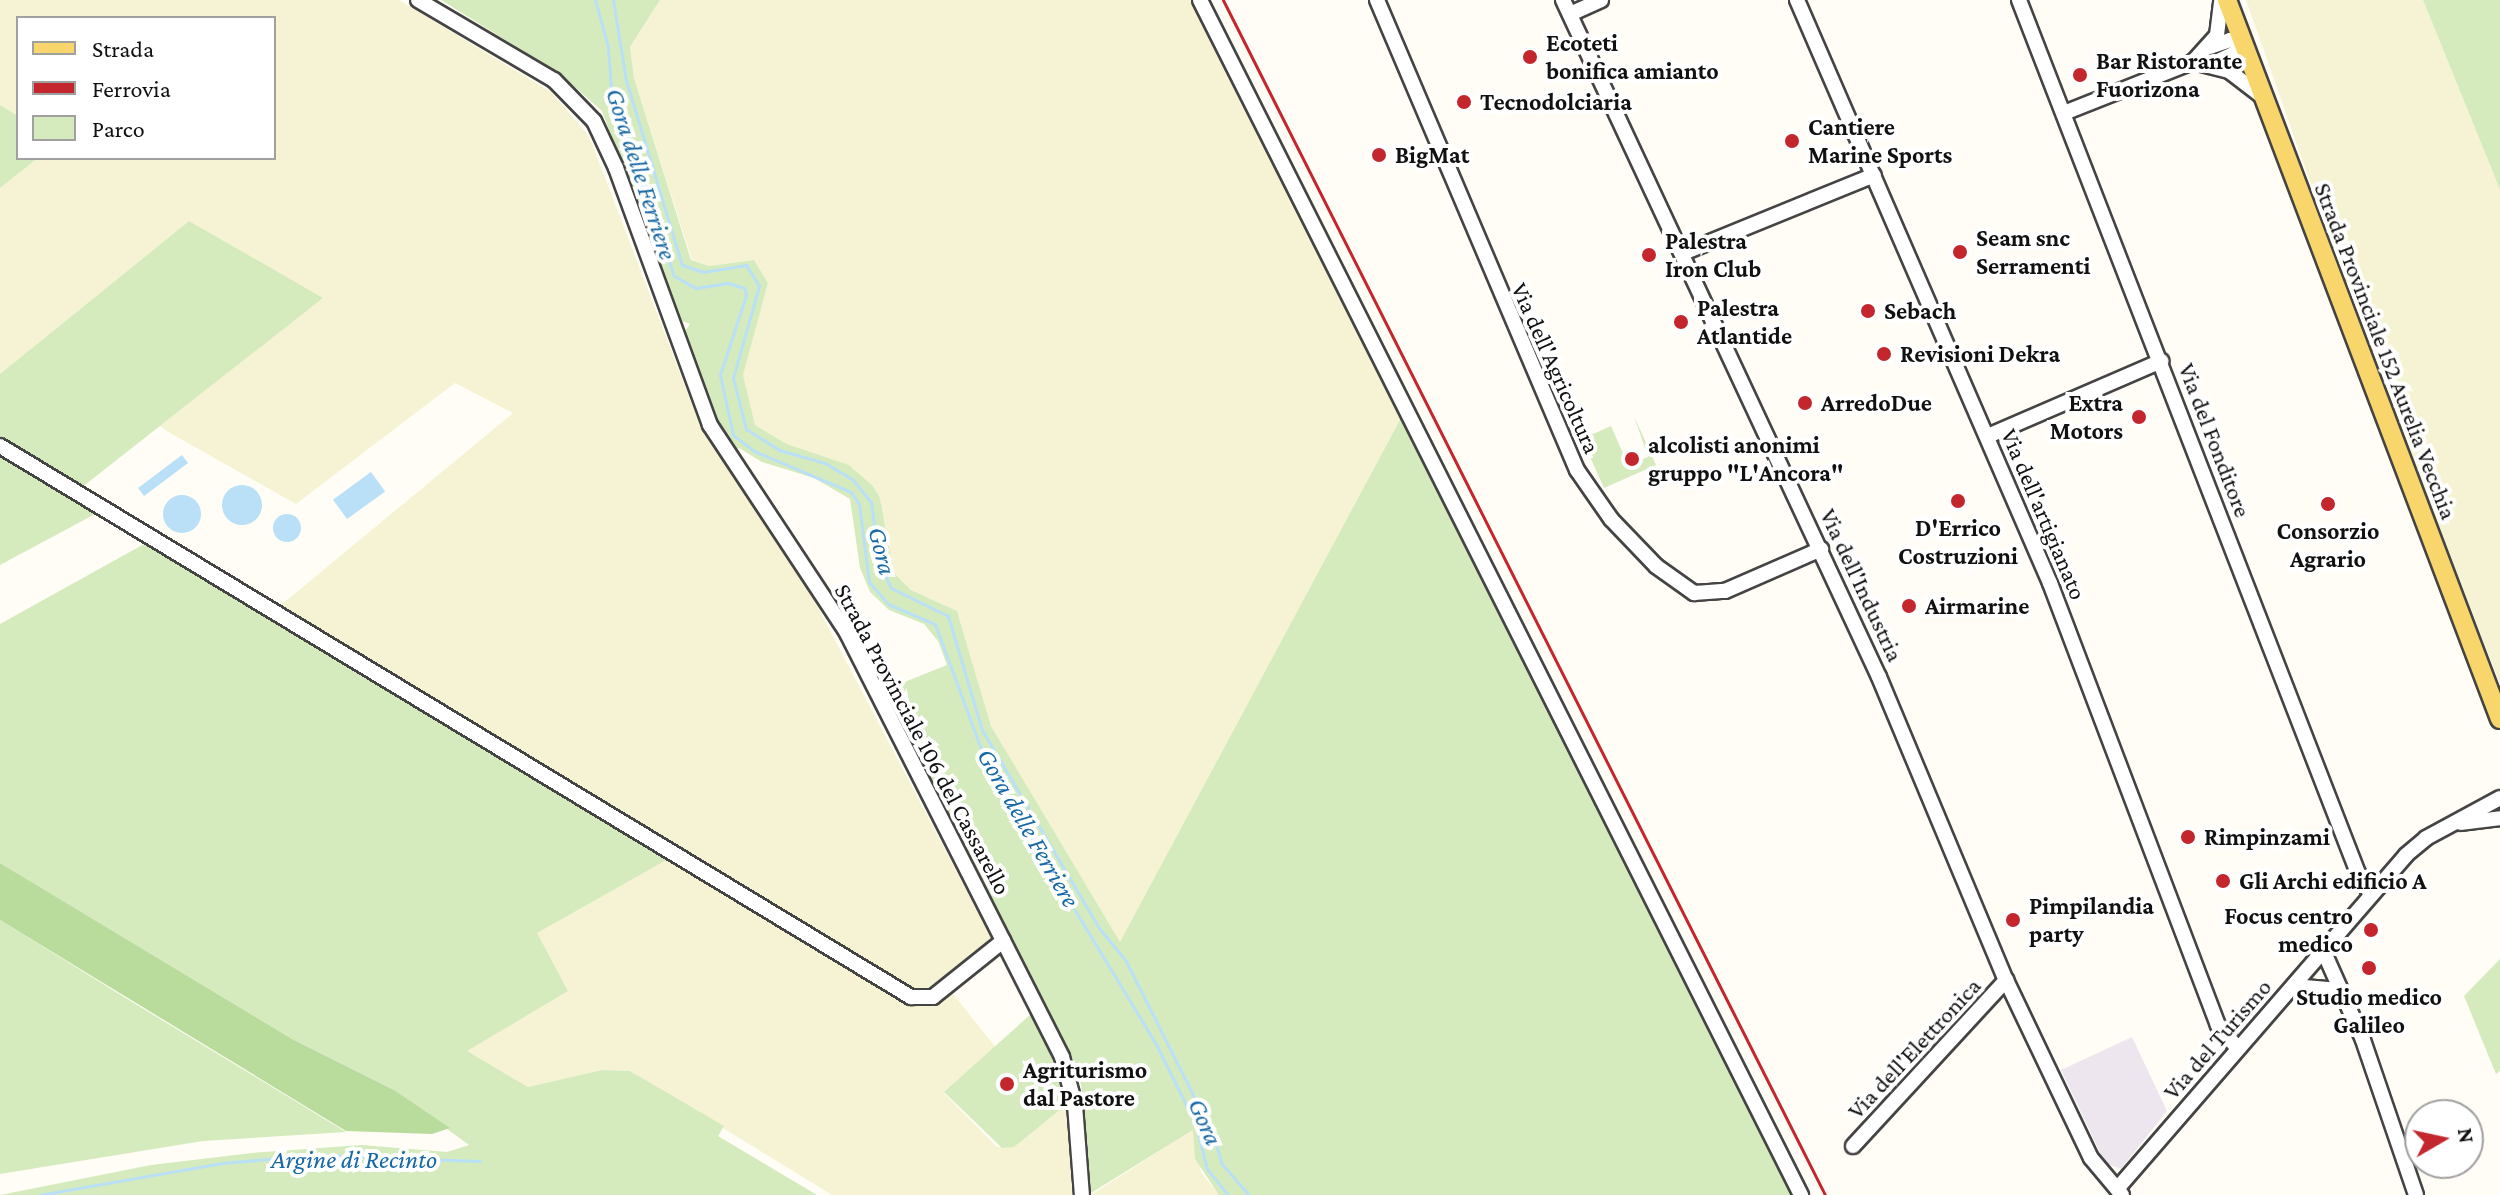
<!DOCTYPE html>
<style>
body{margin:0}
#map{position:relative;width:2500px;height:1195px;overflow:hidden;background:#fffdf5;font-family:"Crimson Pro",serif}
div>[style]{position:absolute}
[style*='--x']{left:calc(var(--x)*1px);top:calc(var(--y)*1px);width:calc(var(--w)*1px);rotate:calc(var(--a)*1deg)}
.industrial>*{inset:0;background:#eee6ef}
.farmland>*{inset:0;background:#f6f3d4}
.green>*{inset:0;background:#d5ebbd}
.forest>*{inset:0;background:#b9dc9c}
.water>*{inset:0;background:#b9e0f7;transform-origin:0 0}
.round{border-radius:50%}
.stream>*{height:3px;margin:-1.5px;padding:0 1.5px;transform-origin:1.5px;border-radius:1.5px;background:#b9e0f7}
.roads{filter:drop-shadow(2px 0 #444) drop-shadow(-2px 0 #444) drop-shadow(0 2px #444) drop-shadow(0 -2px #444)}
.minor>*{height:14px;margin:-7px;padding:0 7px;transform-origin:7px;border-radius:7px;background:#fff}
.major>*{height:18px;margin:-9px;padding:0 9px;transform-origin:9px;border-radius:9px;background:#f9d66b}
.rail>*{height:3px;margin:-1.5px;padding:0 1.5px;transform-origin:1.5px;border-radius:1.5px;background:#c4262e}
.dots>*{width:22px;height:22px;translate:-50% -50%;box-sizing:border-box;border:4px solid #fff;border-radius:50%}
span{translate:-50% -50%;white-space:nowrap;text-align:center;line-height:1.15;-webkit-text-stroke:8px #fff;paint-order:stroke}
.poi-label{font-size:24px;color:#111;font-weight:700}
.left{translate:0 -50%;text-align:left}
.right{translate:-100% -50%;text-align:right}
.street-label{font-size:24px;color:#111}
.water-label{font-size:26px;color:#1768a6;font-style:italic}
.legend{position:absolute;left:16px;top:16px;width:260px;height:144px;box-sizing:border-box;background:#fff;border:2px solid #a0a0a0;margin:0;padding:10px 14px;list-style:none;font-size:24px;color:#111}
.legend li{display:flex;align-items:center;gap:16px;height:40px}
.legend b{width:40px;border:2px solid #a0a0a0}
.north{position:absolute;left:2404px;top:1099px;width:80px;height:80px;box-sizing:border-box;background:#fff;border:2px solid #a0a0a0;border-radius:50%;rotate:81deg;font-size:22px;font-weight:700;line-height:32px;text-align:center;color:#111}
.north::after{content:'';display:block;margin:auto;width:28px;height:36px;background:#c4262e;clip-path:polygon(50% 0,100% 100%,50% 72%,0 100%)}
</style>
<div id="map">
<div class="industrial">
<i style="clip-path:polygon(2132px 1037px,2167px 1111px,2121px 1169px,2105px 1163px,2061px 1070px)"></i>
</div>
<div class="farmland">
<i style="clip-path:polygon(0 0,399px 0,551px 92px,589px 136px,701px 428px,804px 581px,993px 941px,930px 991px,912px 990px,280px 606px,513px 413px,455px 383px,296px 504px,170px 433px,160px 426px,322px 298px,189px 221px,0 374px,0 188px,38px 158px,274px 158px,274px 18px,18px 18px,18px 116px,0 105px)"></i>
<i style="clip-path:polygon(660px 0,1190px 0,1402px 416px,1120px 943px,991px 726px,957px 611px,911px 590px,894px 573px,880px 498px,873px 486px,849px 465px,787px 444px,755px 425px,742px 375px,768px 283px,754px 260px,709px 266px,692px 260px,634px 78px,630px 47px)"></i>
<i style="clip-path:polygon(2246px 0,2423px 0,2500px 190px,2500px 684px,2358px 318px)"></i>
<i style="clip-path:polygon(670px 858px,906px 1001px,932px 1004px,950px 990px,997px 1049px,944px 1093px,997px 1147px,1014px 1147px,1066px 1105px,1073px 1195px,832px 1195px,630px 1071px,602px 1070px,528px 1087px,466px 1051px,568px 991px,536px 933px)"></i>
<i style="clip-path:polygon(1194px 1129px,1201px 1172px,1219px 1195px,1091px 1195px)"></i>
</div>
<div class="green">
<i style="clip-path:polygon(441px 0,660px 0,630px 47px,634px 78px,691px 260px,709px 266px,754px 260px,768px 283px,743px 375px,755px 425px,787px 444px,849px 465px,873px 486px,880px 498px,894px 573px,911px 590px,957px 611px,991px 726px,1120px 942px,1402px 416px,1798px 1195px,1219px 1195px,1195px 1159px,1193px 1130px,1091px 1193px,1081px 1084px,887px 689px,947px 665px,938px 641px,924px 624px,889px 610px,870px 592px,860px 568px,850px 499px,814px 478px,762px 462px,739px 448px,732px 452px,705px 400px,683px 334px,690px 324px,679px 320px,602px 111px,559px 73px)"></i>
<i style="clip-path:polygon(2423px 0,2500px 0,2500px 190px,2492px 170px)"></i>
<i style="clip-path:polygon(0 105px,18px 116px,18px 158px,38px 158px,0 188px)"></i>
<i style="clip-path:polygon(189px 221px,323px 298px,81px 488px,0 436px,0 374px)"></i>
<i style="clip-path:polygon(1634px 416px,1656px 465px,1604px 488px,1582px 439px,1611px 426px,1628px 465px,1648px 457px)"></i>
<i style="clip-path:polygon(0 454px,97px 513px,0 565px)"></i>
<i style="clip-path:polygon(146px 543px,670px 858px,537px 933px,568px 991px,467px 1051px,528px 1087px,602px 1070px,630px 1071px,724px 1126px,718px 1136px,817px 1195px,0 1195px,151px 1165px,252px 1153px,362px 1145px,447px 1152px,469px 1145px,394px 1090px,292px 1039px,0 863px,0 624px)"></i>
<i style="clip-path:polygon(0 920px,124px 997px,346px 1132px,203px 1141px,0 1174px)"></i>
<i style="clip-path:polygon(2500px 959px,2500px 1071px,2496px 1074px,2464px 996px)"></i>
<i style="clip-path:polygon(1031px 1014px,1051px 1053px,1066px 1105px,1014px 1147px,1002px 1148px,944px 1092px)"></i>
</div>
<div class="forest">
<i style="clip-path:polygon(0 863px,292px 1039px,394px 1090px,450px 1128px,432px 1134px,346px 1131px,0 920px)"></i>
</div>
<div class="water">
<i style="left:182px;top:455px;width:10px;height:55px;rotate:53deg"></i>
<i style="left:371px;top:472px;width:24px;height:47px;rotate:54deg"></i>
<i class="round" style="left:222px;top:485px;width:40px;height:40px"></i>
<i class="round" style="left:163px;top:495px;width:38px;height:38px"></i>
<i class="round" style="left:273px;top:514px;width:28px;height:28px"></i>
</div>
<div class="stream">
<i style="--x:595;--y:0;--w:49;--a:74.5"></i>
<i style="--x:608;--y:47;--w:43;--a:86"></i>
<i style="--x:611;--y:90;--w:196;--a:71.3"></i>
<i style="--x:674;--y:276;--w:25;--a:29"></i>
<i style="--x:696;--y:288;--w:32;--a:-9"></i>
<i style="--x:728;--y:283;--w:17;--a:17"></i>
<i style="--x:744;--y:288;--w:7;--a:74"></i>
<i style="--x:746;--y:295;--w:84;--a:108"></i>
<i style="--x:720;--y:375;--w:61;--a:77.8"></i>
<i style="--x:733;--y:435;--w:26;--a:37"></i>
<i style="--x:754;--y:451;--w:105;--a:22.9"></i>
<i style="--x:851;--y:492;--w:14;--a:56"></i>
<i style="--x:859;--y:504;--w:79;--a:82.7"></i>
<i style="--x:869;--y:582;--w:29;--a:49"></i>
<i style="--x:888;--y:604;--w:51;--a:23.1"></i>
<i style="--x:935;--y:624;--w:150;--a:69.8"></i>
<i style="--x:987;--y:765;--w:326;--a:58.8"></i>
<i style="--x:1156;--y:1044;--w:90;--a:63.7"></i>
<i style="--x:1196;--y:1125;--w:45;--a:76"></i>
<i style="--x:1207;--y:1169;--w:33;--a:51"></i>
<i style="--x:613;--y:0;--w:81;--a:80.8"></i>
<i style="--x:626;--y:80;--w:193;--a:73.2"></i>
<i style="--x:682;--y:265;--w:22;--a:18"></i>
<i style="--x:703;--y:272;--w:44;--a:-9.2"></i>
<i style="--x:746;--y:265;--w:25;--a:58"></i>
<i style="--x:759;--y:286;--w:96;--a:105.8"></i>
<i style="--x:733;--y:378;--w:53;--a:75.7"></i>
<i style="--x:746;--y:429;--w:39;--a:32"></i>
<i style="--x:779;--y:450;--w:48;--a:15.8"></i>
<i style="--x:825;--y:463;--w:33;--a:31"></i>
<i style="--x:853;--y:480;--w:28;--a:51"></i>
<i style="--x:871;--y:502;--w:63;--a:82.6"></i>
<i style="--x:879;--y:564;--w:27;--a:63"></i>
<i style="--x:891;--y:588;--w:64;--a:26.2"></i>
<i style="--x:948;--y:616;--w:119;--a:73.4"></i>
<i style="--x:982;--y:730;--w:230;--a:59.4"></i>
<i style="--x:1099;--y:928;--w:43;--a:50.7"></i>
<i style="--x:1126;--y:961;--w:195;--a:63.4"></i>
<i style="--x:1213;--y:1135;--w:30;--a:73"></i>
<i style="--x:1222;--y:1164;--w:41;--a:48.9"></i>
<i style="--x:39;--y:1195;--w:186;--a:-9.9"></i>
<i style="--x:222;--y:1163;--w:93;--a:-4.9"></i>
<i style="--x:315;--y:1155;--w:165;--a:2.1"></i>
</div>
<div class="roads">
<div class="minor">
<i style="--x:418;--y:0;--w:158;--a:30.5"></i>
<i style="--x:554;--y:80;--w:57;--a:45.7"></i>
<i style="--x:594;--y:121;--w:52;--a:64.9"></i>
<i style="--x:616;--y:168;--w:274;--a:69.9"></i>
<i style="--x:710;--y:425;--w:249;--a:56.6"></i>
<i style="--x:847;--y:633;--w:475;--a:63.1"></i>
<i style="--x:1062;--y:1057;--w:50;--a:74.8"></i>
<i style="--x:1075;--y:1105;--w:90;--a:85.6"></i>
<i style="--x:1200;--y:0;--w:1338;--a:63.3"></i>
<i style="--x:1377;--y:0;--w:511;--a:66.95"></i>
<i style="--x:1577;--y:470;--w:60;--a:55.2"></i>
<i style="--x:1611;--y:519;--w:65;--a:46.2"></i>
<i style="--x:1656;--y:566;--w:47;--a:35.4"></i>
<i style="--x:1694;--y:593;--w:31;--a:-4"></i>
<i style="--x:1725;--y:591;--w:105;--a:-23.6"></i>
<i style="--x:1563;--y:0;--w:747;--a:64.98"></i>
<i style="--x:1879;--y:677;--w:329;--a:67.3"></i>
<i style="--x:2006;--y:980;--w:197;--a:64.5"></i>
<i style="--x:2091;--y:1158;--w:48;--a:50"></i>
<i style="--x:1797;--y:0;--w:636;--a:66.54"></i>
<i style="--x:2050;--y:583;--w:473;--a:69.2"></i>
<i style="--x:2218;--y:1025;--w:30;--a:50"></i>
<i style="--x:2019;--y:0;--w:937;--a:68.78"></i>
<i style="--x:2358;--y:873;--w:26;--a:59"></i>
<i style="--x:1570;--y:14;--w:34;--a:-24"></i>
<i style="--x:2210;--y:47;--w:21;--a:-19"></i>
<i style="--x:2230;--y:40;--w:13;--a:13"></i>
<i style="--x:2243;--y:43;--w:13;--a:129"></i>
<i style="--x:2235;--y:53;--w:26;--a:155"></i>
<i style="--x:2193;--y:62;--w:37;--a:14"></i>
<i style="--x:2229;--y:71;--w:43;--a:37.4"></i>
<i style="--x:2064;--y:113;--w:139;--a:-21.6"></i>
<i style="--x:2193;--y:62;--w:36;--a:-48"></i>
<i style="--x:2217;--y:35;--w:35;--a:-83"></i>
<i style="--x:1683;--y:253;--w:206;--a:-22.2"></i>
<i style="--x:1988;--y:436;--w:189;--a:-23.4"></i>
<i style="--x:0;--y:446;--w:1065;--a:31.17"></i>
<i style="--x:911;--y:997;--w:22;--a:0"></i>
<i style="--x:933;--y:997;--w:90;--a:-38.7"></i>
<i style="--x:2461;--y:823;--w:39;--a:-7"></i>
<i style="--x:2323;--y:950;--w:98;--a:66"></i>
<i style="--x:2363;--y:1040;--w:164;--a:71.1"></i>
<i style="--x:2293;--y:986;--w:46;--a:5"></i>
<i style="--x:1853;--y:1146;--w:226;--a:-47.3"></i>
<i style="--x:2117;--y:1189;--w:442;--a:-49.1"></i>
<i style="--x:2406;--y:855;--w:26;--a:-40"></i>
<i style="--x:2426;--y:838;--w:84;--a:-28.4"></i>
</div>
<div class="major">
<i style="--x:2227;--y:0;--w:769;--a:69.21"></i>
</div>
</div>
<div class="rail">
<i style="--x:1223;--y:0;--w:1338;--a:63.26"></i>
</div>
<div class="dots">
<i style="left:1530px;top:57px;background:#c4262e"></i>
<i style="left:2080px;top:75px;background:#c4262e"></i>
<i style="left:1464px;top:102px;background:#c4262e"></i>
<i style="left:1792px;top:141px;background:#c4262e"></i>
<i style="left:1379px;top:155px;background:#c4262e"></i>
<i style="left:1960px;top:252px;background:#c4262e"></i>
<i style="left:1649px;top:255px;background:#c4262e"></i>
<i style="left:1868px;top:311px;background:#c4262e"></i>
<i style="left:1681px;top:322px;background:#c4262e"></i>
<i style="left:1884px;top:354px;background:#c4262e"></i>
<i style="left:1805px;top:403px;background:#c4262e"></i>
<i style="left:2139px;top:417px;background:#c4262e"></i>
<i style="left:1632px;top:459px;background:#c4262e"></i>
<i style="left:1958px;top:501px;background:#c4262e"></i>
<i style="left:2328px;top:504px;background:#c4262e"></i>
<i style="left:1909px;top:606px;background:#c4262e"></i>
<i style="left:2188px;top:837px;background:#c4262e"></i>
<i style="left:2223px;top:881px;background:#c4262e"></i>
<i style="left:2013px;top:920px;background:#c4262e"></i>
<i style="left:2371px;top:930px;background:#c4262e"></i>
<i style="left:2369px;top:968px;background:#c4262e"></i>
<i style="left:1007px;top:1084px;background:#c4262e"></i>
</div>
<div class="poi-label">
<span class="left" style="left:1546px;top:57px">Ecoteti<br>bonifica amianto</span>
<span class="left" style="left:2096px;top:75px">Bar Ristorante<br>Fuorizona</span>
<span class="left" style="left:1480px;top:102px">Tecnodolciaria</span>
<span class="left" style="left:1808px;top:141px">Cantiere<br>Marine Sports</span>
<span class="left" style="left:1395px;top:155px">BigMat</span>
<span class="left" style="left:1976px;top:252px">Seam snc<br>Serramenti</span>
<span class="left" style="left:1665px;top:255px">Palestra<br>Iron Club</span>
<span class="left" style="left:1697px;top:322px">Palestra<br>Atlantide</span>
<span class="left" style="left:1884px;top:311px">Sebach</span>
<span class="left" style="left:1900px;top:354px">Revisioni Dekra</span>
<span class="left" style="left:1821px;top:403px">ArredoDue</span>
<span class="right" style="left:2123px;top:417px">Extra<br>Motors</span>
<span class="left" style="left:1648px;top:459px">alcolisti anonimi<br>gruppo "L'Ancora"</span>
<span style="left:1958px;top:542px">D'Errico<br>Costruzioni</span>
<span style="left:2328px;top:545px">Consorzio<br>Agrario</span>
<span class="left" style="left:1925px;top:606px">Airmarine</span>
<span class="left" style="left:2204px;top:837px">Rimpinzami</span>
<span class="left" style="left:2239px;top:881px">Gli Archi edificio A</span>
<span class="left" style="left:2029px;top:920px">Pimpilandia<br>party</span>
<span class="right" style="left:2353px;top:930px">Focus centro<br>medico</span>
<span style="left:2369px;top:1011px">Studio medico<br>Galileo</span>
<span class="left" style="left:1023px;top:1084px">Agriturismo<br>dal Pastore</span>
</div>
<div class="street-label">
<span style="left:2386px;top:351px;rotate:69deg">Strada Provinciale 152 Aurelia Vecchia</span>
<span style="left:1556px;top:368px;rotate:66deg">Via dell'Agricoltura</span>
<span style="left:2215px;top:440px;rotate:69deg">Via del Fonditore</span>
<span style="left:2044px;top:514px;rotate:67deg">Via dell'artigianato</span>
<span style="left:1862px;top:585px;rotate:65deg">Via dell'Industria</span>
<span style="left:923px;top:739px;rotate:62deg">Strada Provinciale 106 del Cassarello</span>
<span style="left:2217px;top:1039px;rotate:-49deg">Via del Turismo</span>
<span style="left:1914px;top:1048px;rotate:-47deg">Via dell'Elettronica</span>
</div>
<div class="water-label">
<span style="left:641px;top:174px;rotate:72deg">Gora delle Ferriere</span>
<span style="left:882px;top:551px;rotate:76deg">Gora</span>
<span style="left:1028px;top:828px;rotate:60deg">Gora delle Ferriere</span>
<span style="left:1205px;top:1122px;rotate:66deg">Gora</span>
<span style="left:354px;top:1160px">Argine di Recinto</span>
</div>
<ul class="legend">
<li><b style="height:10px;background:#f9d66b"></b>Strada</li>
<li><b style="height:10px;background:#c4262e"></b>Ferrovia</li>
<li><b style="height:22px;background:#d5ebbd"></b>Parco</li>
</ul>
<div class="north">N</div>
</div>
